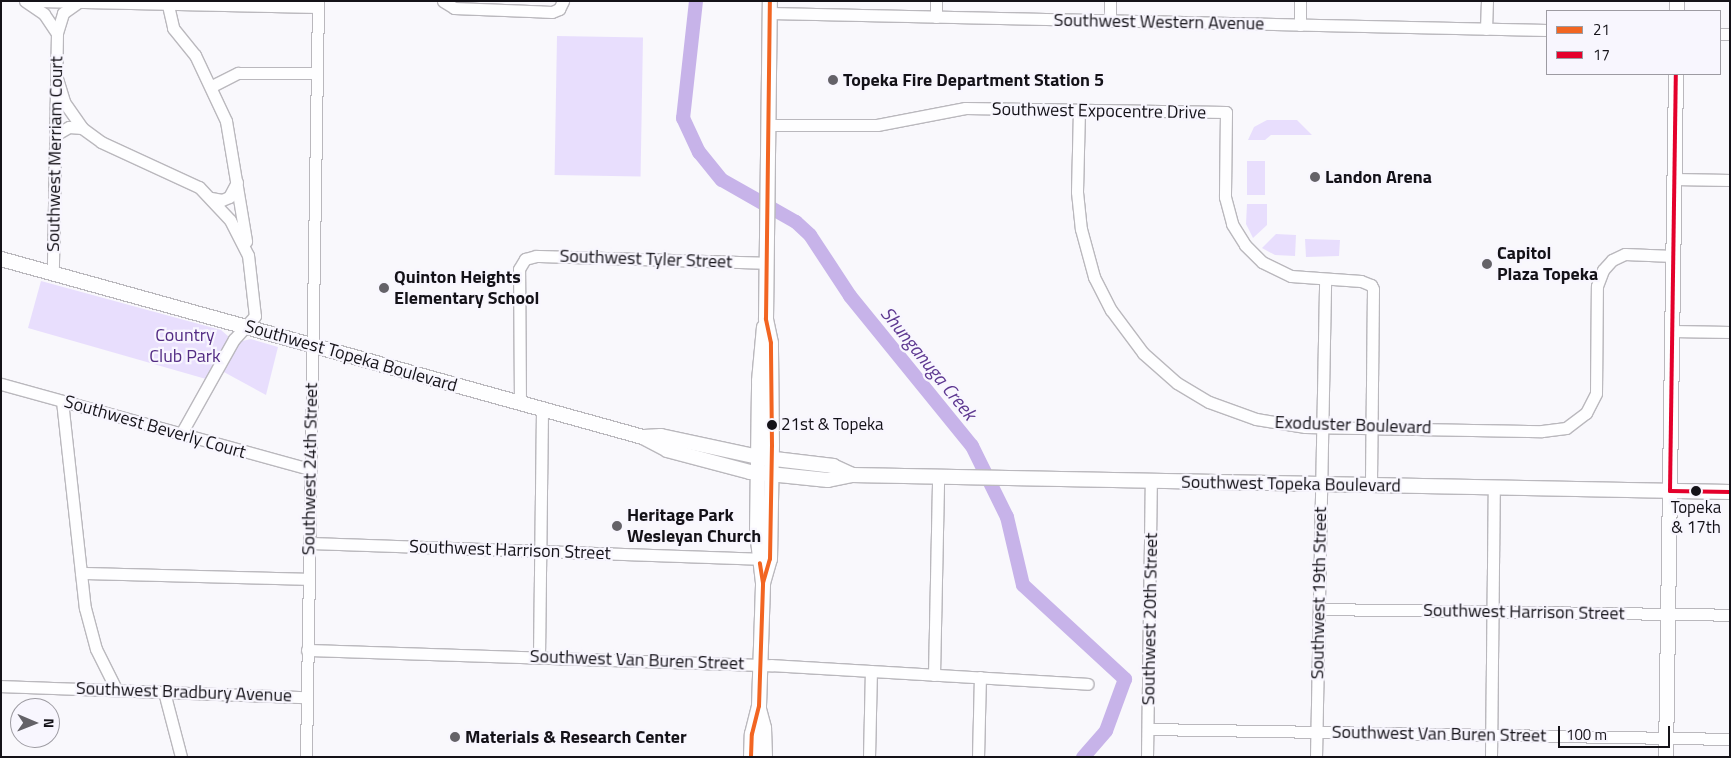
<!DOCTYPE html>
<style>
body{margin:0}
#map{position:relative;width:1731px;height:758px;overflow:hidden;background:#f9f8fc;font-family:"Titillium Web",sans-serif}
div>[style]{position:absolute}
[style*='--x']{left:calc(var(--x)*1px);top:calc(var(--y)*1px);width:calc(var(--w)*1px);rotate:calc(var(--a)*1deg)}
.green>*{inset:0;background:#e8defd;transform-origin:0 0}
.river>*{height:14px;margin:-7px;padding:0 7px;transform-origin:7px;border-radius:7px;background:#c7b3e9}
.roads{filter:drop-shadow(1px 0 #bab8bd) drop-shadow(-1px 0 #bab8bd) drop-shadow(0 1px #bab8bd) drop-shadow(0 -1px #bab8bd)}
.minor>*{height:11px;margin:-5.5px;padding:0 5.5px;transform-origin:5.5px;border-radius:5.5px;background:#fefeff}
.major>*{height:14px;margin:-7px;padding:0 7px;transform-origin:7px;border-radius:7px;background:#fefeff}
.bus-1>*{height:4px;margin:-2px;padding:0 2px;transform-origin:2px;border-radius:2px;background:#f26522}
.bus-2>*{height:4px;margin:-2px;padding:0 2px;transform-origin:2px;border-radius:2px;background:#e4002b}
.dots>*{width:14px;height:14px;translate:-50% -50%;box-sizing:border-box;border:2px solid #f8f6fe;border-radius:50%}
span{translate:-50% -50%;white-space:nowrap;text-align:center;line-height:1.15;-webkit-text-stroke:4.5px #f8f6fe;paint-order:stroke}
.bus-label{font-size:17px;color:#141218}
.left{translate:0 -50%;text-align:left}
.street-label{font-size:18px;color:#141218}
.poi-label{font-size:18px;color:#141218;font-weight:700}
.park-label{font-size:18px;color:#522b83}
.water-label{font-size:19px;color:#5d3790;font-style:italic}
.frame{position:absolute;inset:0;border:2px solid #141218;pointer-events:none}
.legend{position:absolute;left:1546px;top:10px;width:175px;height:65px;box-sizing:border-box;background:#f8f6fe;border:1px solid #9d9ba2;margin:0;padding:6px 9px;list-style:none;font-size:15px;color:#141218}
.legend li{display:flex;align-items:center;gap:10px;height:25px}
.legend b{width:25px;border:1px solid #9d9ba2}
.north{position:absolute;left:10px;top:698px;width:50px;height:50px;box-sizing:border-box;background:#f8f6fe;border:1px solid #9d9ba2;border-radius:50%;rotate:91deg;font-size:14px;font-weight:700;line-height:20px;text-align:center;color:#141218}
.north::after{content:'';display:block;margin:auto;width:18px;height:22px;background:#646268;clip-path:polygon(50% 0,100% 100%,50% 72%,0 100%)}
.scale{position:absolute;left:1558px;top:726px;width:112px;height:22px;box-sizing:border-box;border:2px solid #141218;border-top:0;padding-left:6px;font-size:15px;line-height:18px;white-space:nowrap;color:#141218;-webkit-text-stroke:4px #f8f6fe;paint-order:stroke}
</style>
<div id="map">
<div class="green">
<i style="left:557px;top:36px;width:86px;height:139px;rotate:1deg"></i>
<i style="clip-path:polygon(1267px 120px,1297px 120px,1312px 135px,1271px 135px,1265px 140px,1248px 140px,1254px 127px)"></i>
<i style="left:1247px;top:161px;width:18px;height:34px"></i>
<i style="clip-path:polygon(1247px 204px,1267px 204px,1267px 225px,1253px 238px,1246px 224px)"></i>
<i style="clip-path:polygon(1276px 234px,1296px 235px,1295px 256px,1275px 255px,1262px 248px)"></i>
<i style="clip-path:polygon(1305px 239px,1340px 240px,1339px 256px,1306px 257px)"></i>
<i style="clip-path:polygon(41px 281px,221px 330px,229px 337px,227px 343px,206px 379px,28px 328px)"></i>
<i style="clip-path:polygon(251px 339px,278px 347px,266px 395px,222px 371px,238px 342px)"></i>
</div>
<div class="river">
<i style="--x:696;--y:1;--w:118;--a:96.3"></i>
<i style="--x:683;--y:118;--w:38;--a:65"></i>
<i style="--x:699;--y:152;--w:36;--a:51"></i>
<i style="--x:722;--y:180;--w:85;--a:29.6"></i>
<i style="--x:796;--y:222;--w:19;--a:43"></i>
<i style="--x:810;--y:235;--w:73;--a:56.7"></i>
<i style="--x:850;--y:296;--w:193;--a:50.9"></i>
<i style="--x:972;--y:446;--w:79;--a:63.8"></i>
<i style="--x:1007;--y:517;--w:70;--a:76.8"></i>
<i style="--x:1023;--y:585;--w:139;--a:42.7"></i>
<i style="--x:1125;--y:679;--w:55;--a:110.1"></i>
<i style="--x:1106;--y:731;--w:35;--a:131"></i>
</div>
<div class="roads">
<div class="minor">
<i style="--x:25;--y:1;--w:23;--a:34"></i>
<i style="--x:44;--y:14;--w:23;--a:56"></i>
<i style="--x:57;--y:33;--w:241;--a:91"></i>
<i style="--x:37;--y:1;--w:281;--a:1.2"></i>
<i style="--x:167;--y:1;--w:28;--a:77"></i>
<i style="--x:173;--y:28;--w:35;--a:51"></i>
<i style="--x:195;--y:55;--w:73;--a:64.8"></i>
<i style="--x:226;--y:121;--w:122;--a:80.5"></i>
<i style="--x:443;--y:1;--w:13;--a:32"></i>
<i style="--x:454;--y:8;--w:98;--a:2.3"></i>
<i style="--x:552;--y:12;--w:8;--a:-23"></i>
<i style="--x:559;--y:9;--w:9;--a:-63"></i>
<i style="--x:770;--y:13;--w:777;--a:1.25"></i>
<i style="--x:936;--y:17;--w:16;--a:-90"></i>
<i style="--x:1110;--y:21;--w:20;--a:-90"></i>
<i style="--x:1300;--y:25;--w:24;--a:-90"></i>
<i style="--x:1486;--y:29;--w:28;--a:-88"></i>
<i style="--x:57;--y:33;--w:21;--a:-73"></i>
<i style="--x:63;--y:13;--w:19;--a:-35"></i>
<i style="--x:1720;--y:34;--w:10;--a:0"></i>
<i style="--x:56;--y:75;--w:28;--a:73"></i>
<i style="--x:64;--y:102;--w:32;--a:55"></i>
<i style="--x:82;--y:128;--w:24;--a:36"></i>
<i style="--x:101;--y:142;--w:108;--a:24.7"></i>
<i style="--x:199;--y:187;--w:45;--a:46.8"></i>
<i style="--x:230;--y:220;--w:39;--a:63"></i>
<i style="--x:248;--y:255;--w:61;--a:83.5"></i>
<i style="--x:255;--y:316;--w:31;--a:132"></i>
<i style="--x:234;--y:339;--w:109;--a:119.2"></i>
<i style="--x:212;--y:86;--w:29;--a:-27"></i>
<i style="--x:238;--y:73;--w:79;--a:0"></i>
<i style="--x:1079;--y:110;--w:82;--a:91.4"></i>
<i style="--x:1077;--y:192;--w:37;--a:84"></i>
<i style="--x:1081;--y:229;--w:50;--a:74.8"></i>
<i style="--x:1094;--y:277;--w:37;--a:63"></i>
<i style="--x:1111;--y:310;--w:54;--a:53.3"></i>
<i style="--x:1143;--y:353;--w:45;--a:41.4"></i>
<i style="--x:1177;--y:383;--w:37;--a:31"></i>
<i style="--x:1209;--y:402;--w:50;--a:19.9"></i>
<i style="--x:1256;--y:419;--w:50;--a:9.3"></i>
<i style="--x:1305;--y:427;--w:237;--a:1"></i>
<i style="--x:1542;--y:431;--w:24;--a:-7"></i>
<i style="--x:1566;--y:428;--w:25;--a:-37"></i>
<i style="--x:1586;--y:413;--w:22;--a:-63"></i>
<i style="--x:1596;--y:393;--w:107;--a:-89.5"></i>
<i style="--x:1597;--y:286;--w:17;--a:-69"></i>
<i style="--x:1603;--y:270;--w:13;--a:-48"></i>
<i style="--x:1612;--y:260;--w:14;--a:-25"></i>
<i style="--x:1625;--y:254;--w:48;--a:2.4"></i>
<i style="--x:769;--y:125;--w:108;--a:0"></i>
<i style="--x:877;--y:125;--w:90;--a:-10.9"></i>
<i style="--x:965;--y:108;--w:261;--a:0.9"></i>
<i style="--x:1226;--y:112;--w:85;--a:90.7"></i>
<i style="--x:1225;--y:197;--w:28;--a:75"></i>
<i style="--x:1232;--y:224;--w:25;--a:58"></i>
<i style="--x:1245;--y:245;--w:24;--a:45"></i>
<i style="--x:1262;--y:262;--w:32;--a:26"></i>
<i style="--x:1291;--y:276;--w:70;--a:4.1"></i>
<i style="--x:1361;--y:281;--w:11;--a:22"></i>
<i style="--x:1371;--y:285;--w:4;--a:63"></i>
<i style="--x:1373;--y:289;--w:196;--a:90.6"></i>
<i style="--x:55;--y:135;--w:16;--a:-30"></i>
<i style="--x:69;--y:127;--w:13;--a:4"></i>
<i style="--x:1674;--y:179;--w:56;--a:1"></i>
<i style="--x:211;--y:198;--w:11;--a:10"></i>
<i style="--x:222;--y:200;--w:8;--a:-23"></i>
<i style="--x:229;--y:197;--w:17;--a:-62"></i>
<i style="--x:1672;--y:331;--w:58;--a:1"></i>
<i style="--x:1;--y:384;--w:320;--a:15.4"></i>
<i style="--x:62;--y:401;--w:208;--a:83.7"></i>
<i style="--x:85;--y:608;--w:42;--a:75"></i>
<i style="--x:96;--y:649;--w:45;--a:63.4"></i>
<i style="--x:520;--y:403;--w:134;--a:-90.4"></i>
<i style="--x:519;--y:269;--w:12;--a:-59"></i>
<i style="--x:525;--y:259;--w:11;--a:-15"></i>
<i style="--x:536;--y:256;--w:231;--a:1.7"></i>
<i style="--x:309;--y:543;--w:459;--a:2"></i>
<i style="--x:81;--y:573;--w:227;--a:1.5"></i>
<i style="--x:1319;--y:609;--w:411;--a:0.8"></i>
<i style="--x:307;--y:650;--w:464;--a:1.9"></i>
<i style="--x:771;--y:665;--w:317;--a:3.4"></i>
<i style="--x:539;--y:656;--w:247;--a:-89.3"></i>
<i style="--x:934;--y:675;--w:197;--a:-88.8"></i>
<i style="--x:1;--y:686;--w:306;--a:2.1"></i>
<i style="--x:164;--y:692;--w:67;--a:75.3"></i>
<i style="--x:1148;--y:729;--w:582;--a:0.98"></i>
<i style="--x:306;--y:757;--w:756;--a:-89.09"></i>
<i style="--x:869;--y:757;--w:86;--a:-88.7"></i>
<i style="--x:978;--y:757;--w:80;--a:-88.6"></i>
<i style="--x:1147;--y:757;--w:276;--a:-89.2"></i>
<i style="--x:1316;--y:757;--w:477;--a:-88.9"></i>
<i style="--x:1491;--y:757;--w:269;--a:-89.4"></i>
</div>
<div class="major">
<i style="--x:1677;--y:11;--w:10;--a:-90"></i>
<i style="--x:1;--y:259;--w:666;--a:15.5"></i>
<i style="--x:643;--y:437;--w:27;--a:28"></i>
<i style="--x:667;--y:450;--w:86;--a:14.8"></i>
<i style="--x:750;--y:472;--w:78;--a:5.9"></i>
<i style="--x:828;--y:480;--w:25;--a:-12"></i>
<i style="--x:852;--y:475;--w:878;--a:1.11"></i>
<i style="--x:644;--y:437;--w:17;--a:-3"></i>
<i style="--x:661;--y:436;--w:99;--a:12.2"></i>
<i style="--x:758;--y:457;--w:76;--a:6.8"></i>
<i style="--x:833;--y:466;--w:21;--a:25"></i>
<i style="--x:763;--y:583;--w:25;--a:-74"></i>
<i style="--x:770;--y:559;--w:113;--a:-89"></i>
<i style="--x:772;--y:446;--w:103;--a:-90.6"></i>
<i style="--x:771;--y:343;--w:25;--a:-102"></i>
<i style="--x:766;--y:319;--w:318;--a:-89.3"></i>
<i style="--x:759;--y:709;--w:20;--a:75"></i>
<i style="--x:764;--y:728;--w:29;--a:88"></i>
<i style="--x:751;--y:757;--w:23;--a:-88"></i>
<i style="--x:752;--y:734;--w:29;--a:-76"></i>
<i style="--x:759;--y:706;--w:123;--a:-88.1"></i>
<i style="--x:763;--y:583;--w:51;--a:-96.7"></i>
<i style="--x:757;--y:532;--w:151;--a:-89.2"></i>
<i style="--x:759;--y:381;--w:54;--a:-84.7"></i>
<i style="--x:1666;--y:757;--w:683;--a:-89.16"></i>
</div>
</div>
<div class="bus-1">
<i style="--x:763;--y:583;--w:25;--a:-74"></i>
<i style="--x:770;--y:559;--w:113;--a:-89"></i>
<i style="--x:772;--y:446;--w:103;--a:-90.6"></i>
<i style="--x:771;--y:343;--w:25;--a:-102"></i>
<i style="--x:766;--y:319;--w:318;--a:-89.3"></i>
<i style="--x:751;--y:757;--w:23;--a:-88"></i>
<i style="--x:752;--y:734;--w:29;--a:-76"></i>
<i style="--x:759;--y:706;--w:123;--a:-88.1"></i>
<i style="--x:763;--y:583;--w:20;--a:-99"></i>
</div>
<div class="bus-2">
<i style="--x:1670;--y:491;--w:417;--a:-89.2"></i>
<i style="--x:1670;--y:491;--w:60;--a:1"></i>
</div>
<div class="dots">
<i style="left:833px;top:80px;background:#646268"></i>
<i style="left:1315px;top:177px;background:#646268"></i>
<i style="left:1487px;top:264px;background:#646268"></i>
<i style="left:384px;top:288px;background:#646268"></i>
<i style="left:772px;top:425px;background:#141218"></i>
<i style="left:1696px;top:491px;background:#141218"></i>
<i style="left:617px;top:526px;background:#646268"></i>
<i style="left:455px;top:737px;background:#646268"></i>
</div>
<div class="bus-label">
<span class="left" style="left:781px;top:425px">21st &amp; Topeka</span>
<span style="left:1696px;top:518px">Topeka<br>&amp; 17th</span>
</div>
<div class="street-label">
<span style="left:1159px;top:22px;rotate:1deg">Southwest Western Avenue</span>
<span style="left:1099px;top:111px;rotate:1deg">Southwest Expocentre Drive</span>
<span style="left:55px;top:154px;rotate:-89deg">Southwest Merriam Court</span>
<span style="left:646px;top:259px;rotate:2deg">Southwest Tyler Street</span>
<span style="left:351px;top:356px;rotate:16deg">Southwest Topeka Boulevard</span>
<span style="left:1353px;top:425px;rotate:2deg">Exoduster Boulevard</span>
<span style="left:155px;top:427px;rotate:16deg">Southwest Beverly Court</span>
<span style="left:310px;top:469px;rotate:-89deg">Southwest 24th Street</span>
<span style="left:1291px;top:484px;rotate:1deg">Southwest Topeka Boulevard</span>
<span style="left:510px;top:550px;rotate:2deg">Southwest Harrison Street</span>
<span style="left:1319px;top:593px;rotate:-89deg">Southwest 19th Street</span>
<span style="left:1524px;top:612px;rotate:1deg">Southwest Harrison Street</span>
<span style="left:1150px;top:619px;rotate:-89deg">Southwest 20th Street</span>
<span style="left:637px;top:660px;rotate:2deg">Southwest Van Buren Street</span>
<span style="left:184px;top:692px;rotate:2deg">Southwest Bradbury Avenue</span>
<span style="left:1439px;top:734px;rotate:1deg">Southwest Van Buren Street</span>
</div>
<div class="poi-label">
<span class="left" style="left:843px;top:80px">Topeka Fire Department Station 5</span>
<span class="left" style="left:1325px;top:177px">Landon Arena</span>
<span class="left" style="left:1497px;top:264px">Capitol<br>Plaza Topeka</span>
<span class="left" style="left:394px;top:288px">Quinton Heights<br>Elementary School</span>
<span class="left" style="left:627px;top:526px">Heritage Park<br>Wesleyan Church</span>
<span class="left" style="left:465px;top:737px">Materials &amp; Research Center</span>
</div>
<div class="park-label">
<span style="left:185px;top:346px">Country<br>Club Park</span>
</div>
<div class="water-label">
<span style="left:929px;top:363px;rotate:51deg">Shunganuga Creek</span>
</div>
<div class="frame"></div>
<ul class="legend">
<li><b style="height:6px;background:#f26522"></b>21</li>
<li><b style="height:6px;background:#e4002b"></b>17</li>
</ul>
<div class="north">N</div>
<div class="scale">100 m</div>
</div>
